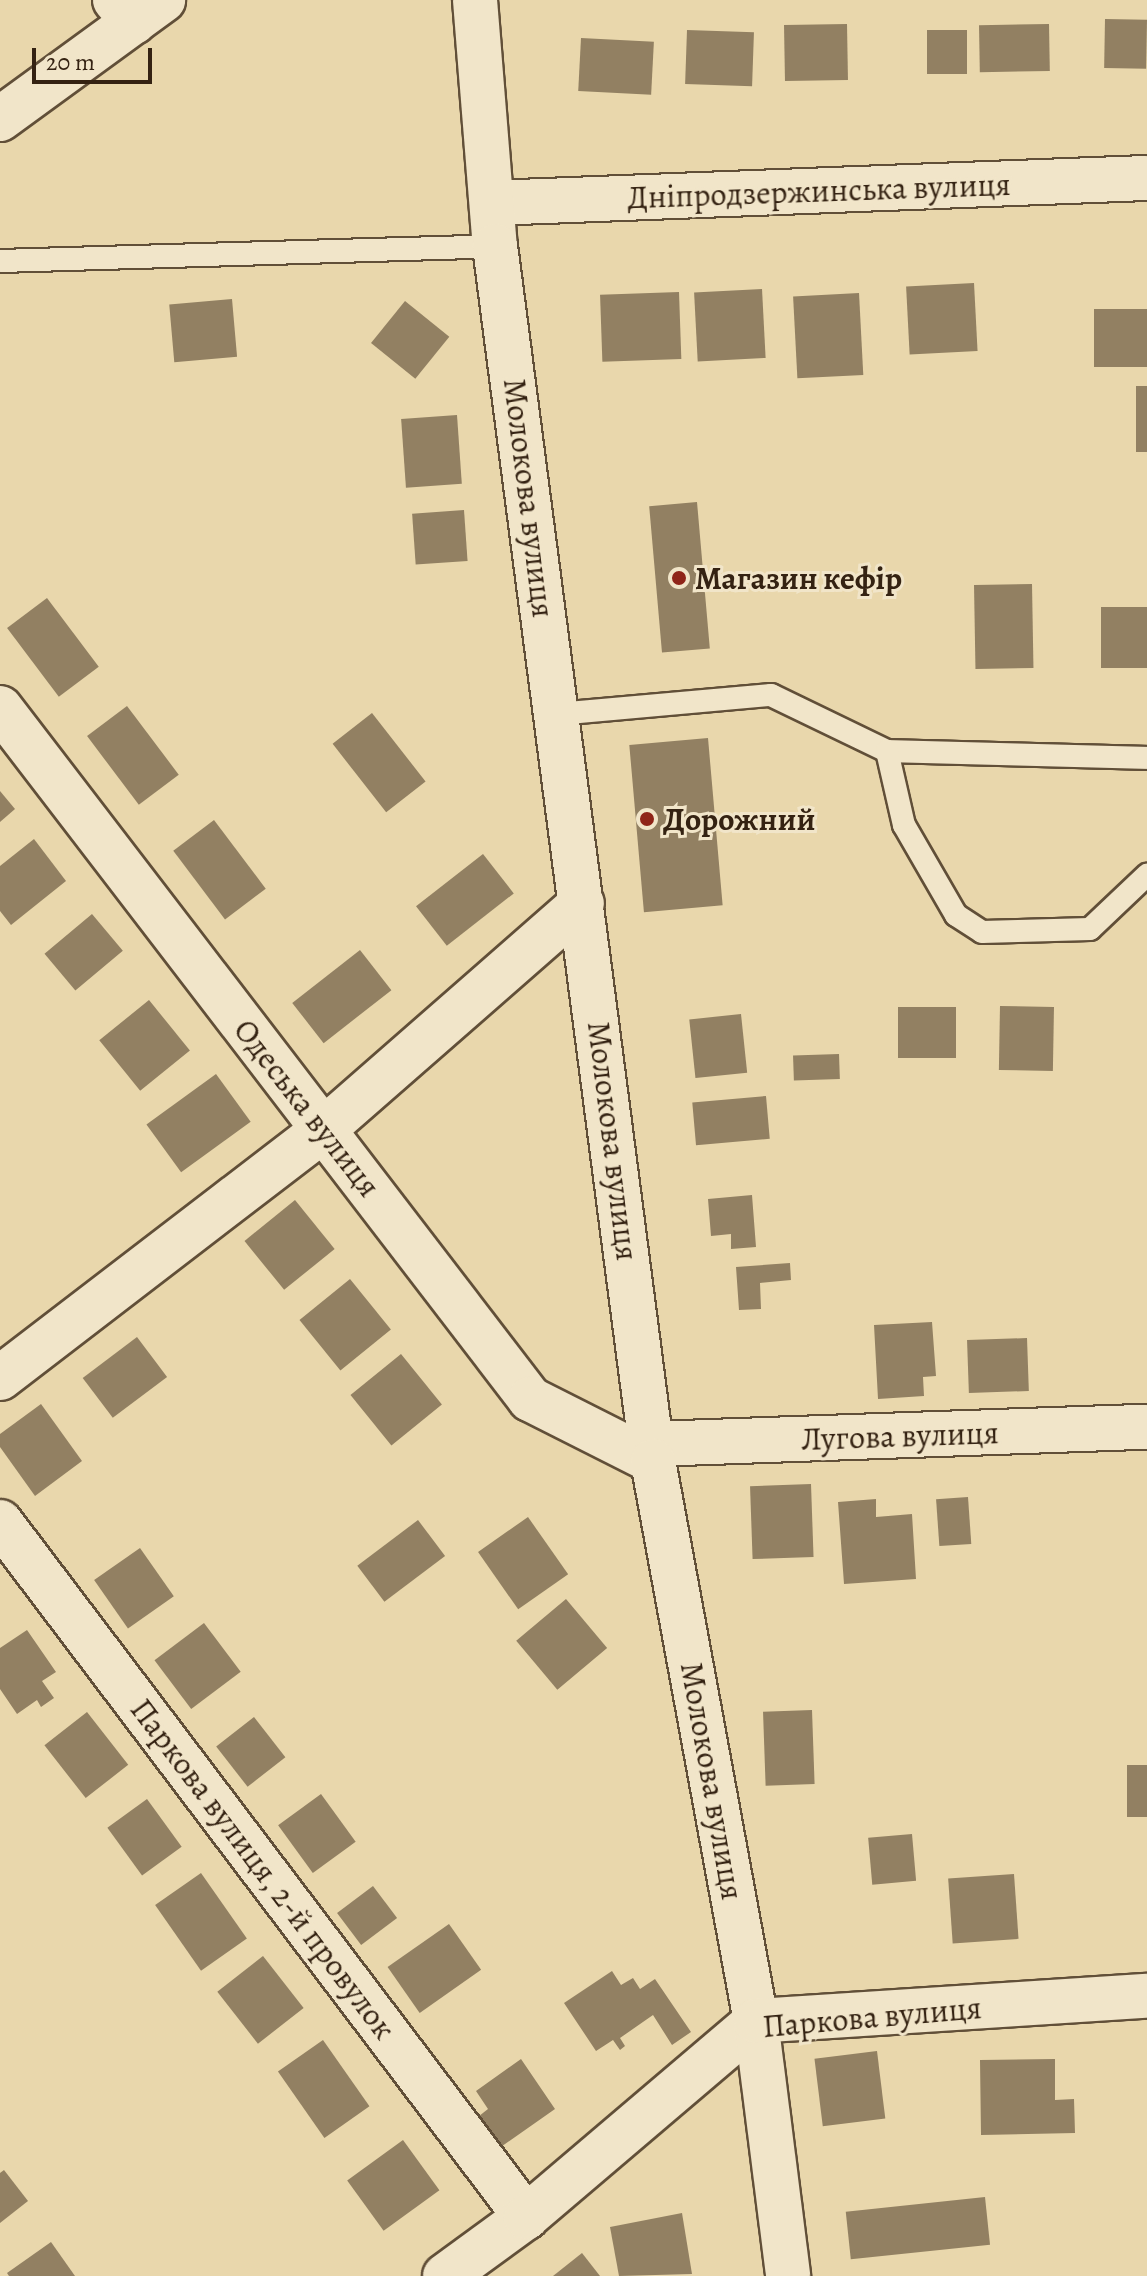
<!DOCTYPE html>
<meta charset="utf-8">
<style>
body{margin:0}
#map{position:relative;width:1147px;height:2276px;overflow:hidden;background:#e9d7ac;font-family:Alegreya,serif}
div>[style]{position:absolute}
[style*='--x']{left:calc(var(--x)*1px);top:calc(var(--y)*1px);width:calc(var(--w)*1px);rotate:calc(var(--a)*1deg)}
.building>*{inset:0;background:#928062;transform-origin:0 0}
.roads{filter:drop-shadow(2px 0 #614f38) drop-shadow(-2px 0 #614f38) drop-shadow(0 2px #614f38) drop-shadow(0 -2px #614f38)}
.service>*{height:22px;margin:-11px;padding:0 11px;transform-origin:11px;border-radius:11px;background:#f1e5c9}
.minor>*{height:44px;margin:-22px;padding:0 22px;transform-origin:22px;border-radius:22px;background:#f1e5c9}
.tertiary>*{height:44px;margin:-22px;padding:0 22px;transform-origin:22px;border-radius:22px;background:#f1e5c9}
.dots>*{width:22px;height:22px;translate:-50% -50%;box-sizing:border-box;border:4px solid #f1e5c9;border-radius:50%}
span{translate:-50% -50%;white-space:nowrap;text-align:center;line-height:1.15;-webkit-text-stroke:6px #f1e5c9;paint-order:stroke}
.street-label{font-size:32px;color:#342212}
.poi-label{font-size:32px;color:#342212;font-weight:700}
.left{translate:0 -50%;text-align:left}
.scale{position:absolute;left:32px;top:48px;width:120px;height:36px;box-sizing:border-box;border:4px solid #342212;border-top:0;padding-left:10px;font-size:24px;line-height:28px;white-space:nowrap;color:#342212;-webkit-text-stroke:6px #f1e5c9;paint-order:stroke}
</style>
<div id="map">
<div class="building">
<i style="left:1105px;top:19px;width:42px;height:49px;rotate:1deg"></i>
<i style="left:847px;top:24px;width:56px;height:63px;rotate:89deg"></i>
<i style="left:1049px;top:24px;width:47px;height:70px;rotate:89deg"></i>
<i style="left:687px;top:30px;width:67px;height:54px;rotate:2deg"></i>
<i style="left:927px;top:30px;width:40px;height:44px"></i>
<i style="left:581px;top:38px;width:73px;height:53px;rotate:3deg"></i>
<i style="left:974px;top:283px;width:68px;height:68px;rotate:87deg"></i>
<i style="left:762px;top:289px;width:69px;height:68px;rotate:87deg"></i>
<i style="left:679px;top:292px;width:67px;height:79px;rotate:88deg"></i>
<i style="left:859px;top:293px;width:82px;height:66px;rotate:87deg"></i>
<i style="left:232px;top:299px;width:58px;height:63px;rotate:85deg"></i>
<i style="left:405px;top:301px;width:57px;height:54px;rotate:39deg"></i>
<i style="left:1147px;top:309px;width:58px;height:53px;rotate:90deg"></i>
<i style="left:1136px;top:386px;width:11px;height:66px"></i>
<i style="left:457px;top:415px;width:69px;height:56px;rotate:86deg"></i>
<i style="left:697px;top:502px;width:147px;height:48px;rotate:85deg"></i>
<i style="left:464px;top:510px;width:51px;height:52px;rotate:86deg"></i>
<i style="left:1032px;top:584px;width:84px;height:58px;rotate:89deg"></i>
<i style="left:47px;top:598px;width:86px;height:50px;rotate:53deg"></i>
<i style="left:1147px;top:607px;width:61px;height:46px;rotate:90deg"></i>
<i style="left:127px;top:706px;width:86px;height:50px;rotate:53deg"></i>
<i style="left:372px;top:713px;width:87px;height:50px;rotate:52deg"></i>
<i style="left:708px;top:738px;width:168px;height:79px;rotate:85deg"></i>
<i style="clip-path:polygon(0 791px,15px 809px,0 822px)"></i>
<i style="left:214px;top:820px;width:86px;height:51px;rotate:53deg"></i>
<i style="clip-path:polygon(34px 839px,66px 881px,11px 925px,0 911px,0 866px)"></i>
<i style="left:483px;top:854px;width:50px;height:85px;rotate:52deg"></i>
<i style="left:92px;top:914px;width:48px;height:62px;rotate:50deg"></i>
<i style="left:360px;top:950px;width:51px;height:86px;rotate:52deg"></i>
<i style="left:149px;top:1000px;width:65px;height:64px;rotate:51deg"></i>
<i style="left:1000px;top:1006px;width:54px;height:64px;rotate:1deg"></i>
<i style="left:956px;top:1007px;width:51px;height:58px;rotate:90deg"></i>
<i style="left:741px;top:1014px;width:59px;height:52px;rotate:84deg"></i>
<i style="left:839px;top:1054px;width:25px;height:46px;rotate:88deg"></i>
<i style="left:216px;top:1074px;width:59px;height:86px;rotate:54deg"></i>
<i style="left:766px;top:1096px;width:43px;height:74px;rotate:85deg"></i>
<i style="clip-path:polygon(752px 1195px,756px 1247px,731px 1249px,731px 1234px,711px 1236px,708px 1199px)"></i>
<i style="left:295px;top:1200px;width:63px;height:65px;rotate:51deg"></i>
<i style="clip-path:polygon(790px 1263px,791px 1280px,760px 1283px,761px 1309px,739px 1310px,736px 1267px)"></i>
<i style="left:350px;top:1279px;width:65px;height:65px;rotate:51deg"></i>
<i style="clip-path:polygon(932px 1322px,936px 1376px,923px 1377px,924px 1396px,878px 1399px,874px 1325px)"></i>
<i style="left:137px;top:1337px;width:50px;height:68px;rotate:53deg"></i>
<i style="left:1027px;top:1338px;width:53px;height:60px;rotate:88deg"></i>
<i style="left:401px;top:1354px;width:65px;height:65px;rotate:51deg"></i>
<i style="clip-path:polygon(41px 1404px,82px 1461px,35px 1496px,0 1447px,0 1434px)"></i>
<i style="left:811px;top:1484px;width:73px;height:61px;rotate:88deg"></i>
<i style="left:968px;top:1497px;width:47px;height:32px;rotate:86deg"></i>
<i style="clip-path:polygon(876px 1499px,876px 1517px,912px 1514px,916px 1579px,844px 1584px,838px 1502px)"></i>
<i style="left:528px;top:1517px;width:70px;height:61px;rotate:55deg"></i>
<i style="left:418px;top:1520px;width:45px;height:76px;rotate:53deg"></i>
<i style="left:140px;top:1548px;width:59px;height:56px;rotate:55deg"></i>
<i style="left:566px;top:1599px;width:64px;height:65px;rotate:50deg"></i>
<i style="left:204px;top:1623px;width:61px;height:62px;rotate:53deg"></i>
<i style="clip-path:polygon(27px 1630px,56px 1672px,42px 1681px,54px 1698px,41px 1707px,37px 1700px,17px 1714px,0 1689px,0 1648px)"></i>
<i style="left:812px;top:1710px;width:74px;height:49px;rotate:88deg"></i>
<i style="left:87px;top:1712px;width:67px;height:54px;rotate:52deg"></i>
<i style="left:254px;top:1717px;width:51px;height:48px;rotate:52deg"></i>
<i style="left:1127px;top:1765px;width:20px;height:52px"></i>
<i style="left:321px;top:1794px;width:59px;height:53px;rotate:54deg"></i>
<i style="left:147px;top:1799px;width:59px;height:49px;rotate:54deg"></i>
<i style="left:912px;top:1834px;width:47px;height:44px;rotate:85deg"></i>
<i style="left:201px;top:1873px;width:80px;height:56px;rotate:55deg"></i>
<i style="left:1014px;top:1874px;width:65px;height:66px;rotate:86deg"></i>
<i style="left:373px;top:1886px;width:40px;height:45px;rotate:53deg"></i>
<i style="left:449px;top:1924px;width:56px;height:75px;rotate:55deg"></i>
<i style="left:263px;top:1956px;width:66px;height:58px;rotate:52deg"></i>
<i style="clip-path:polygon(612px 1971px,621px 1985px,633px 1978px,640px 1989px,655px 1979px,691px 2032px,672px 2045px,653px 2015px,620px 2038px,625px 2046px,620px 2050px,613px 2040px,596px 2051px,564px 2003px)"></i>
<i style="left:323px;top:2040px;width:81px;height:55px;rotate:55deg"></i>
<i style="left:877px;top:2051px;width:68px;height:63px;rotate:83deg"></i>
<i style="clip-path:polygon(521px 2059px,555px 2109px,495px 2151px,474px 2120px,488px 2109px,476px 2091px)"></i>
<i style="clip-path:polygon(1055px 2059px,1055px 2100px,1074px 2099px,1075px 2133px,981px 2135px,980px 2060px)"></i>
<i style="left:403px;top:2140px;width:62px;height:69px;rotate:54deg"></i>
<i style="clip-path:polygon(4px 2170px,28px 2201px,0 2223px,0 2173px)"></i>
<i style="left:985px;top:2197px;width:48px;height:140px;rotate:84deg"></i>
<i style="clip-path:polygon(682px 2213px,692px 2274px,619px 2276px,610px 2227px)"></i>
<i style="clip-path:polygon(51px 2242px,75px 2276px,9px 2276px,7px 2273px)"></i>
<i style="clip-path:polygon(582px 2253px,600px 2276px,553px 2276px)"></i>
</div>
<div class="roads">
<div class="service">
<i style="--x:0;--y:261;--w:495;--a:-1.7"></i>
<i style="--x:557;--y:714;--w:215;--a:-5.1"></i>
<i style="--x:771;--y:695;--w:129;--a:25.8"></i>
<i style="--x:887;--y:751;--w:260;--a:1.5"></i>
<i style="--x:887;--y:751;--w:76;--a:77.1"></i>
<i style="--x:904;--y:825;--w:104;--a:60"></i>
<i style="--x:956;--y:915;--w:31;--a:33"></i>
<i style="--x:982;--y:932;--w:108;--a:-1.6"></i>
<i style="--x:1090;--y:929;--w:79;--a:-43.5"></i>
</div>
<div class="minor">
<i style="--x:115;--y:0;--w:29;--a:49"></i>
<i style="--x:492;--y:203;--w:655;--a:-2.19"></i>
<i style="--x:0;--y:708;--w:871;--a:52.51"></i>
<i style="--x:530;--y:1399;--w:138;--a:26.8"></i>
<i style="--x:0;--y:1378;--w:407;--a:-37.5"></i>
<i style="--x:323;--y:1130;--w:344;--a:-41.2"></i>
<i style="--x:652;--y:1444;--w:495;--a:-2"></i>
<i style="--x:0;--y:1522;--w:872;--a:52.88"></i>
<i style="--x:445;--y:2276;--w:100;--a:-36.1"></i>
<i style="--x:526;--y:2217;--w:302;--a:-40.4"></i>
</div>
<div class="tertiary">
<i style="--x:475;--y:0;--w:247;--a:85.4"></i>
<i style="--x:495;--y:246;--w:1225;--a:82.59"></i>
<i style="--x:653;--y:1461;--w:569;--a:79.58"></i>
<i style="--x:756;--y:2021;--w:257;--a:82.8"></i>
<i style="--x:0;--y:119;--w:202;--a:-36.1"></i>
<i style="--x:756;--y:2021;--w:392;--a:-3.7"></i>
</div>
</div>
<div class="dots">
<i style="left:679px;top:578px;background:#8f2418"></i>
<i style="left:647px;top:819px;background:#8f2418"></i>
</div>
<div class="street-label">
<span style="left:819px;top:191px;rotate:-2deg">Дніпродзержинська вулиця</span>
<span style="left:529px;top:498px;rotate:83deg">Молокова вулиця</span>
<span style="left:307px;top:1108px;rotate:52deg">Одеська вулиця</span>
<span style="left:613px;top:1141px;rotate:83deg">Молокова вулиця</span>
<span style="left:900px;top:1436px;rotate:-2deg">Лугова вулиця</span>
<span style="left:712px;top:1781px;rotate:80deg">Молокова вулиця</span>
<span style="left:263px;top:1869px;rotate:53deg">Паркова вулиця, 2-й провулок</span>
<span style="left:872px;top:2017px;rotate:-5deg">Паркова вулиця</span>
</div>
<div class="poi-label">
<span class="left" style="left:695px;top:578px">Магазин кефір</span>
<span class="left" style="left:663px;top:819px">Дорожний</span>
</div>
<div class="scale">20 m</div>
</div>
